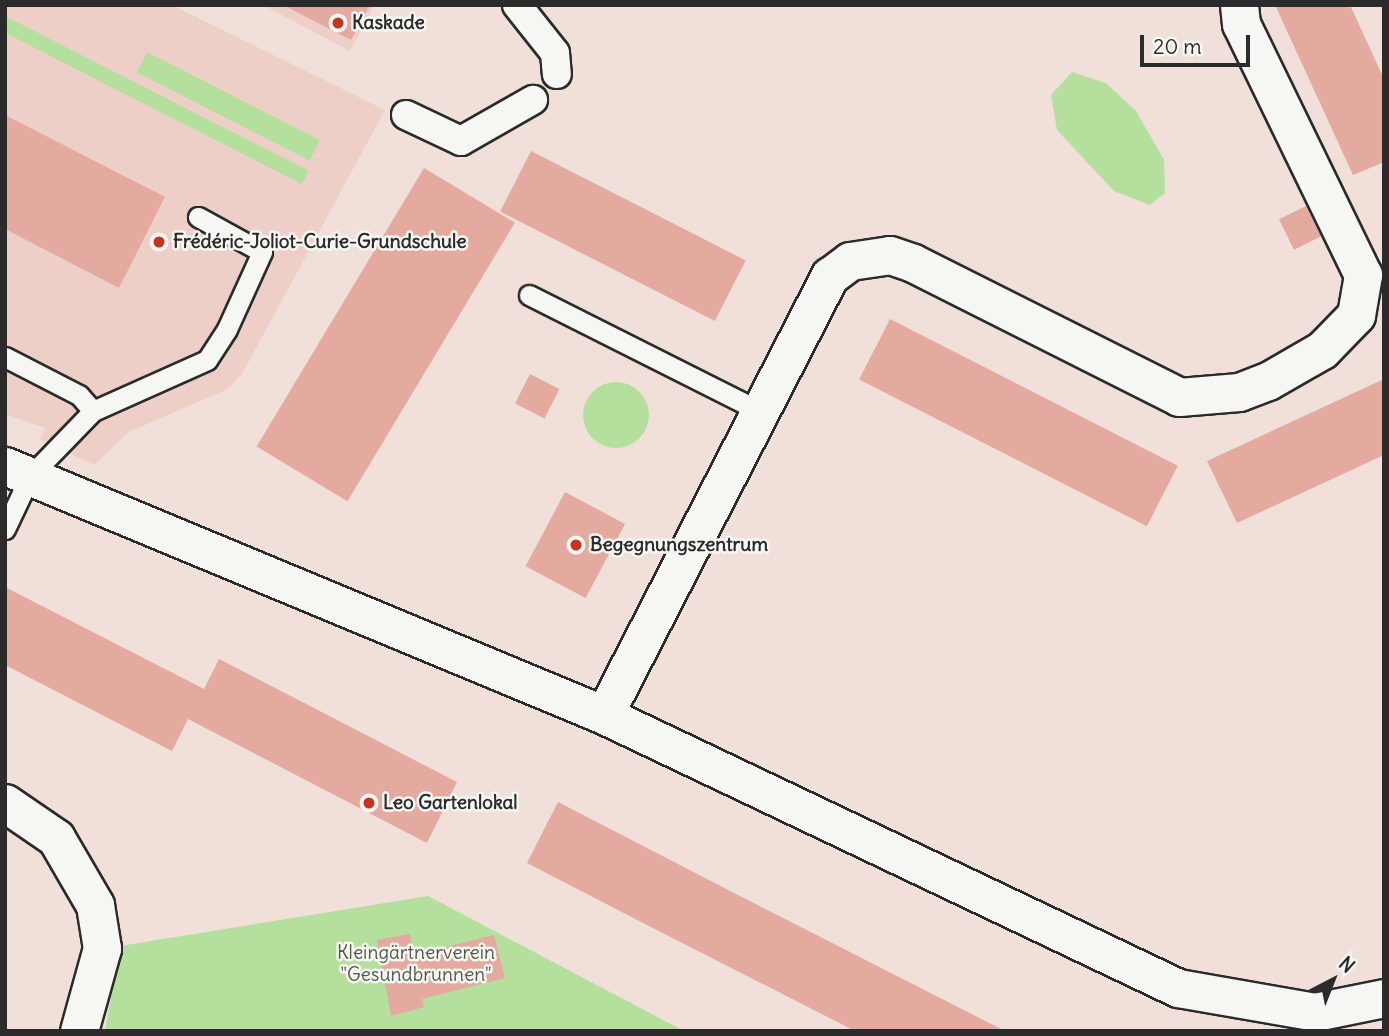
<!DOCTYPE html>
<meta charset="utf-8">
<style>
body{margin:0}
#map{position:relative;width:1389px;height:1036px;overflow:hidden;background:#f1dfd9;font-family:Delius,sans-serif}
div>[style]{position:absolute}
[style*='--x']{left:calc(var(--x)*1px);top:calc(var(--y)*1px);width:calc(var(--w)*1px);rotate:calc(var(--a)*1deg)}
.built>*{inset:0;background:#edcfc8}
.green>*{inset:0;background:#b4df9d;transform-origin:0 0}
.round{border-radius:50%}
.building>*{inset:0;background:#e4aa9f;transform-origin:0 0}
.roads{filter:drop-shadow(2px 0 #2b2b2b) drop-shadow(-2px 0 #2b2b2b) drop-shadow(0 2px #2b2b2b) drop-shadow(0 -2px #2b2b2b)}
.service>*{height:19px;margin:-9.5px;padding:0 9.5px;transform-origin:9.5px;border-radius:9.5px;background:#f6f6f2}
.pedestrian>*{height:28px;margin:-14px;padding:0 14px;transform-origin:14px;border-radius:14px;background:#f6f6f2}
.minor>*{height:37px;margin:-18.5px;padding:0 18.5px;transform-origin:18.5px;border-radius:18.5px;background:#f6f6f2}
.dots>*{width:19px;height:19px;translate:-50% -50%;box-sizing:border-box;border:4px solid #f6f6f2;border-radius:50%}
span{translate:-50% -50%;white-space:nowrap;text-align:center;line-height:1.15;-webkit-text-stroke:5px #f6f6f2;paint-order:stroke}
.poi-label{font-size:19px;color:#2b2b2b;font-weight:700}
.left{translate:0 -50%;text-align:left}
.park-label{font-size:19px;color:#4d5848}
.frame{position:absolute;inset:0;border:7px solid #2b2b2b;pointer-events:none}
.north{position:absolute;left:1298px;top:945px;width:70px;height:70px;-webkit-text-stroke:5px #f6f6f2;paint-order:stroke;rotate:42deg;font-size:19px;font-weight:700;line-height:28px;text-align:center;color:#2b2b2b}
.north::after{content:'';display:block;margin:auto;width:24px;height:32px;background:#2b2b2b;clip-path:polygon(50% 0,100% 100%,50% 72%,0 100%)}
.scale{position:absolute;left:1140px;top:35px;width:110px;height:32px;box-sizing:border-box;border:4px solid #2b2b2b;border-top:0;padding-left:9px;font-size:21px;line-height:24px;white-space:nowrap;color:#2b2b2b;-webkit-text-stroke:5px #f6f6f2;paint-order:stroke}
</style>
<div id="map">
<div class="built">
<i style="clip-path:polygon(5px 5px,172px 5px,385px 110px,242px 374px,228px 389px,129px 432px,94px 465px,40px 439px,45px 428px,5px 414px)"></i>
<i style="clip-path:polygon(263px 5px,374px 5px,350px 51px)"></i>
</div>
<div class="green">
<i style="left:5px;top:16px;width:341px;height:15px;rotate:27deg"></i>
<i style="left:147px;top:52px;width:194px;height:23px;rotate:27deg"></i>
<i style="clip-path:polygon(1072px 72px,1106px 83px,1136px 111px,1164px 160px,1165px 193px,1150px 205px,1114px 191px,1057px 130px,1051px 95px)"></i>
<i class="round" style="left:583px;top:382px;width:66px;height:66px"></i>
<i style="clip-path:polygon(428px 896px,684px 1031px,105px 1031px,120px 946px)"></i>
</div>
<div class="building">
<i style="clip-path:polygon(283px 5px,370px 5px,351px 40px)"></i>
<i style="clip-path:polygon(1275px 5px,1350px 5px,1384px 79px,1384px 162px,1353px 175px)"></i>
<i style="clip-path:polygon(5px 115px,165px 197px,119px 288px,5px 229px)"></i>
<i style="left:531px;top:151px;width:241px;height:68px;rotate:27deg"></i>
<i style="left:424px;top:168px;width:106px;height:325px;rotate:31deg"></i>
<i style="left:1306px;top:206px;width:34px;height:30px;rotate:64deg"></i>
<i style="left:890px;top:319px;width:323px;height:68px;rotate:27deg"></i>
<i style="left:530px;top:374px;width:33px;height:33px;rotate:27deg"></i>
<i style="clip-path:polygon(1384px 379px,1384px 455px,1237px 523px,1207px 461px)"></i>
<i style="left:565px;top:492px;width:68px;height:84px;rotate:28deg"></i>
<i style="clip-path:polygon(5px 587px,204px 689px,219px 659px,457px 782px,427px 843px,188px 719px,172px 751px,5px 665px)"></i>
<i style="clip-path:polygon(558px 802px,738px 895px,1005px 1031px,855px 1031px,647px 925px,527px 863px)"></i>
<i style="clip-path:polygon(410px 934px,414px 955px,494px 935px,505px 978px,422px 999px,424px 1007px,391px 1016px,377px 940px)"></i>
</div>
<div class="roads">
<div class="service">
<i style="--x:529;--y:295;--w:258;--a:26.7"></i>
<i style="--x:5;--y:357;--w:83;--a:27.2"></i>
<i style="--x:79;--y:395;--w:21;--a:49"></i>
<i style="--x:5;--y:529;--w:59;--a:-64.7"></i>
<i style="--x:30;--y:476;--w:91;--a:-45.9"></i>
<i style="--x:93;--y:411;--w:125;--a:-24.1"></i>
<i style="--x:207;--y:360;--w:37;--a:-57"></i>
<i style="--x:227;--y:329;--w:85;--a:-65.6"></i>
<i style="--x:262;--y:252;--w:73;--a:-151.3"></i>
</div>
<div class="pedestrian">
<i style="--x:517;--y:5;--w:61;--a:51.6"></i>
<i style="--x:555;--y:53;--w:21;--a:85"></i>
<i style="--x:406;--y:115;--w:61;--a:25.3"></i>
<i style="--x:461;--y:141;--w:83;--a:-29.7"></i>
</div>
<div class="minor">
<i style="--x:5;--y:466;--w:649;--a:22.57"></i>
<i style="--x:604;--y:715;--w:636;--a:25.44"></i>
<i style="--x:1178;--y:988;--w:139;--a:9.9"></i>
<i style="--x:1315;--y:1012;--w:70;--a:-11.5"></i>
<i style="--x:604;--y:715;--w:494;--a:-62.8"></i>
<i style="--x:830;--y:276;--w:25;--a:-37"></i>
<i style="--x:850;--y:261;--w:40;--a:-8.5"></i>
<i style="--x:890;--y:255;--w:24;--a:19"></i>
<i style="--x:913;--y:263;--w:298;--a:26.7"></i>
<i style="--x:1179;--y:397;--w:60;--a:-4.8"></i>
<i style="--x:1239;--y:392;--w:31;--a:-21"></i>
<i style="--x:1268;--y:381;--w:62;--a:-29.9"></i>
<i style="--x:1322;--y:350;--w:49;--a:-45.8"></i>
<i style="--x:1356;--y:315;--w:41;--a:-80.1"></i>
<i style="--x:1363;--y:275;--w:279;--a:-115.9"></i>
<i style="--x:1241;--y:24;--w:19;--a:-96"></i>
<i style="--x:5;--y:803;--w:62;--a:34.5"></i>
<i style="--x:56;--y:838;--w:78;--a:59.8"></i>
<i style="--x:95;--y:905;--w:44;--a:80.8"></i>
<i style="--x:102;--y:948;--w:86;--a:105.5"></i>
</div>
</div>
<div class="dots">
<i style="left:338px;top:23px;background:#c8321e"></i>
<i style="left:159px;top:242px;background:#c8321e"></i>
<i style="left:576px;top:545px;background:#c8321e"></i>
<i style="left:369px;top:803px;background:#c8321e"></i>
</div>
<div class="poi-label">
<span class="left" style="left:352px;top:23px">Kaskade</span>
<span class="left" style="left:173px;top:242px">Frédéric-Joliot-Curie-Grundschule</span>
<span class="left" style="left:590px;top:545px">Begegnungszentrum</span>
<span class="left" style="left:383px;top:803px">Leo Gartenlokal</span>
</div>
<div class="park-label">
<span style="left:416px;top:964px">Kleingärtnerverein<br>"Gesundbrunnen"</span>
</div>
<div class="frame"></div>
<div class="north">N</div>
<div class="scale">20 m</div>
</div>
